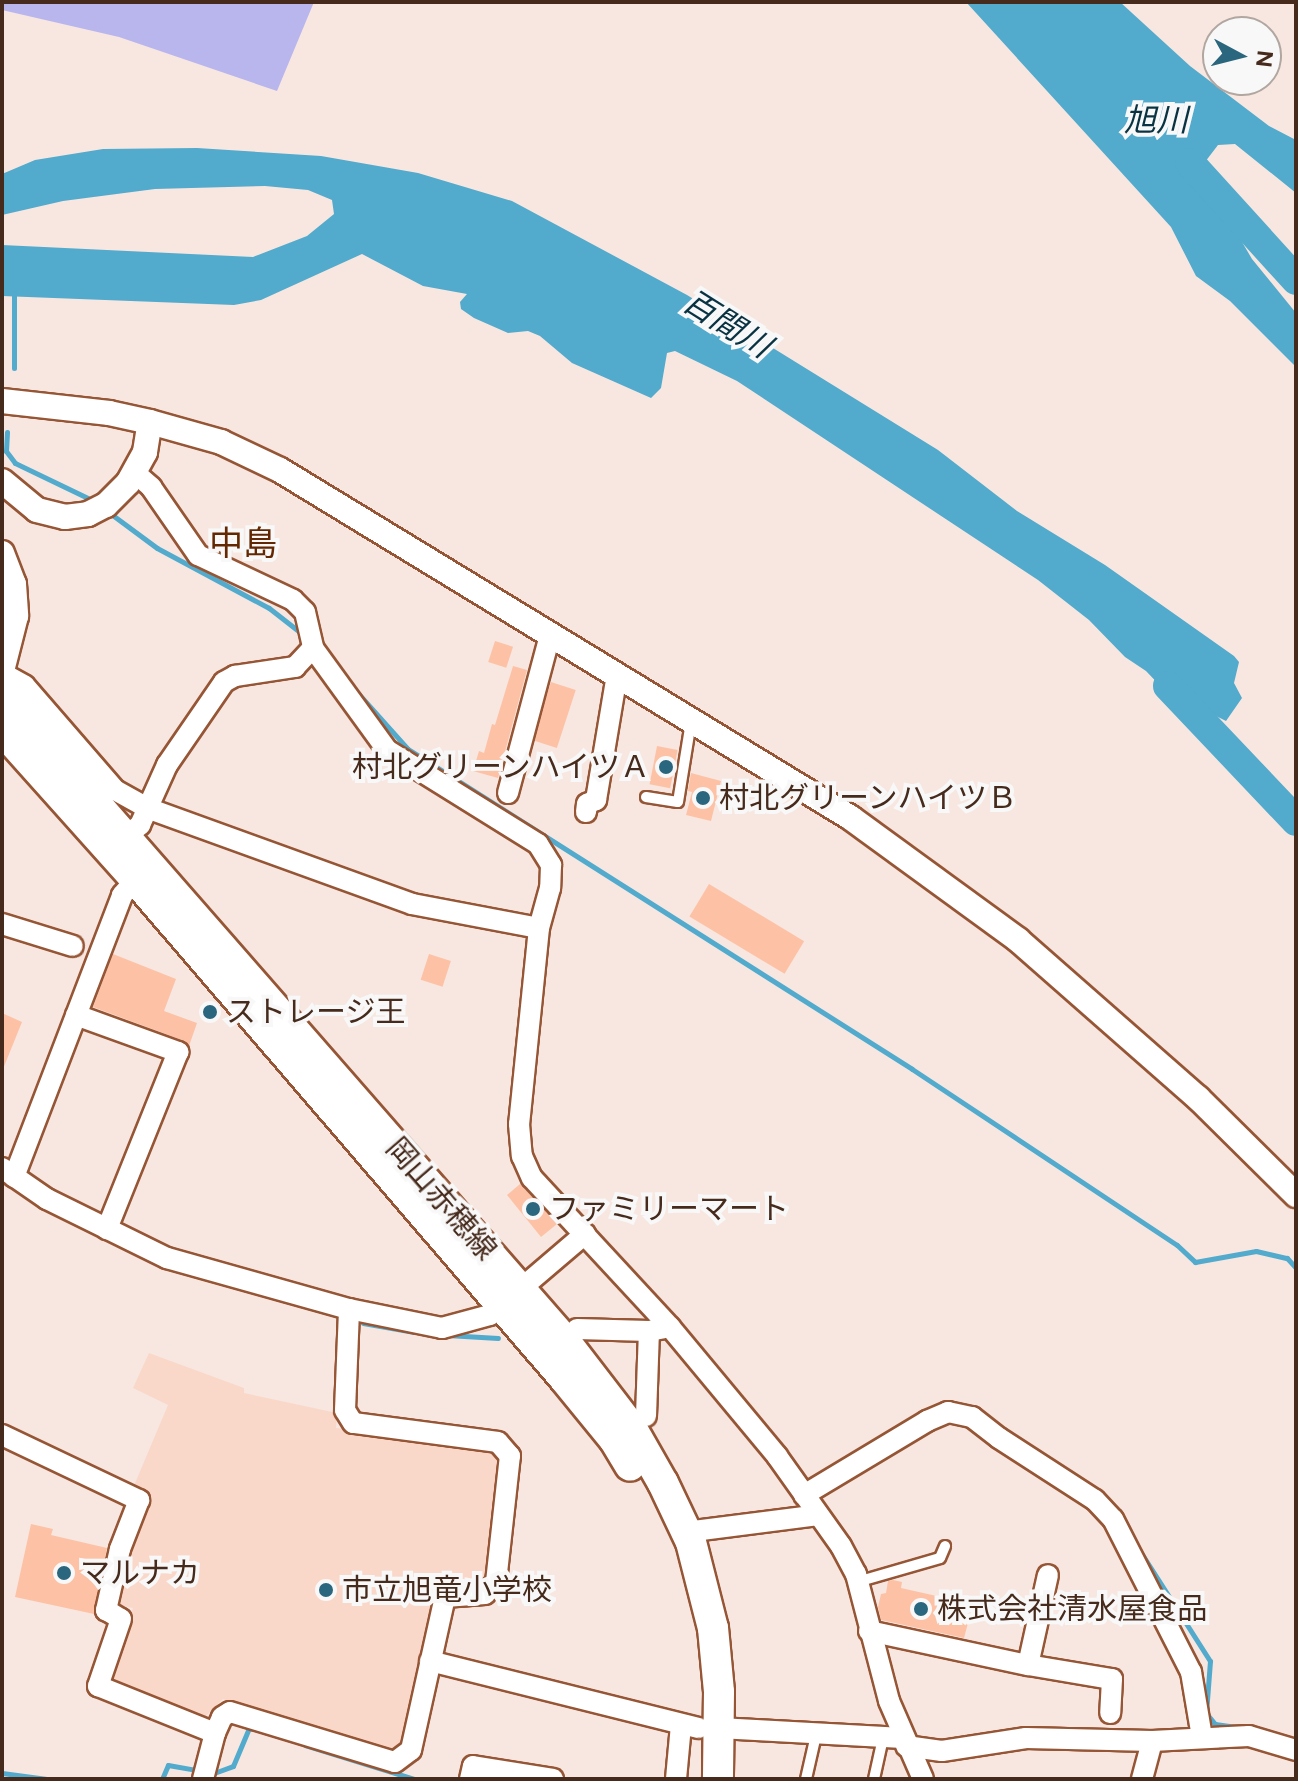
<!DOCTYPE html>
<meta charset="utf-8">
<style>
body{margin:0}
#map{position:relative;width:1298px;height:1781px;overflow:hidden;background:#f7e7e0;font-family:Figtree,"Noto Sans JP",sans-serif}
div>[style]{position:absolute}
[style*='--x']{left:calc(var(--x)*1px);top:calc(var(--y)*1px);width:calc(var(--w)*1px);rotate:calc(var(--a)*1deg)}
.built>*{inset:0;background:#fad8c9}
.green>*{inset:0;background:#b9b6ee}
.water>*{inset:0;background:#52aacd}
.stream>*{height:5px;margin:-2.5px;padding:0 2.5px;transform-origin:2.5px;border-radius:2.5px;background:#52aacd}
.river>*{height:30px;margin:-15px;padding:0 15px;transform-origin:15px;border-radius:15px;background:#52aacd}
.building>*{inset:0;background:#fdc2a5;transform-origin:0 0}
.roads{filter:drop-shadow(2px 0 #965635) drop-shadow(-2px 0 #965635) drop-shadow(0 2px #965635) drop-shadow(0 -2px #965635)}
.service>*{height:10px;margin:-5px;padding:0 5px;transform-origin:5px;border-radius:5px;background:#fff}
.minor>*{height:20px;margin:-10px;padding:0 10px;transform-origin:10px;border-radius:10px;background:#fff}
.tertiary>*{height:24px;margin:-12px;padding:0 12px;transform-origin:12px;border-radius:12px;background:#fff}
.primary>*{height:30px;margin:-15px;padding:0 15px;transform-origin:15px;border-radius:15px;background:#fff}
.dots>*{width:22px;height:22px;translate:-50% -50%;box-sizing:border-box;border:4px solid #f8f8f8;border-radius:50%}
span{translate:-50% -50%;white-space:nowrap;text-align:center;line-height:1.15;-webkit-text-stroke:8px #f8f8f8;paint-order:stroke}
.poi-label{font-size:30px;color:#462a1c}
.right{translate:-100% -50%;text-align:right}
.left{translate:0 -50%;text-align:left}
.street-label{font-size:30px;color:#462a1c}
.water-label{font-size:32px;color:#093342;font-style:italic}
.quarter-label{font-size:34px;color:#632701}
.frame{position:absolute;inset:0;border:4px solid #462a1c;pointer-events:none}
.north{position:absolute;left:1202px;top:16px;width:80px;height:80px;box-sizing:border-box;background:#f8f8f8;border:2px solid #b1a6a0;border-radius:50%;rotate:97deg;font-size:22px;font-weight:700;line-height:32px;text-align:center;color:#462a1c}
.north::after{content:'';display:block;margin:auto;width:28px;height:36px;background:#2a667d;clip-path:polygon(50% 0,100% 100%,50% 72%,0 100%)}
</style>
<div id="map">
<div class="built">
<i style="clip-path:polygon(149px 1353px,244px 1388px,244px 1393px,337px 1413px,336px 1428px,496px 1449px,501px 1460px,490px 1578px,481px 1587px,438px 1592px,402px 1748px,390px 1753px,223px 1699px,201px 1721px,110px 1685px,108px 1678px,133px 1608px,117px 1605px,128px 1549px,149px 1496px,133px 1488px,168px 1405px,133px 1388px)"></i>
</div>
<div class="green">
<i style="clip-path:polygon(2px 2px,314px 2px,277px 91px,119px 37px,2px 10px)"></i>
</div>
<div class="water">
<i style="clip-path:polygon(966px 2px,1120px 2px,1190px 66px,1269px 126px,1294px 139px,1296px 193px,1235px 144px,1218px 145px,1205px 162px,1225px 213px,1252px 259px,1296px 313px,1296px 367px,1230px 301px,1196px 276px,1171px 227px)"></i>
<i style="clip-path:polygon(197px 148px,321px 156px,418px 173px,512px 201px,687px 295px,938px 450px,1017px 511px,1105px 565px,1234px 656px,1239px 662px,1234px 683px,1242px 698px,1226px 721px,1206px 711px,1191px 718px,1146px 671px,1125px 657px,1089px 620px,1038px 580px,737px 381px,675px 351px,667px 353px,661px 388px,651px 398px,572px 363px,540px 336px,528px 331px,508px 333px,474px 318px,461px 309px,460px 302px,467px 294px,423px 286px,362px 254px,261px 300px,234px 305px,2px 296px,2px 245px,253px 257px,307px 236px,334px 214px,332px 200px,308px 190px,265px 186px,155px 189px,63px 201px,2px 215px,2px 174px,35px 160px,103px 149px)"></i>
</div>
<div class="stream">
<i style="--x:14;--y:368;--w:75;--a:-90"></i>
<i style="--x:7;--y:432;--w:19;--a:93"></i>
<i style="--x:6;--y:451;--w:15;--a:53"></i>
<i style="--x:15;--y:463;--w:90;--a:25.7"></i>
<i style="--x:107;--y:511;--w:62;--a:36.5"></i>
<i style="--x:157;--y:548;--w:127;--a:28.2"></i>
<i style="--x:269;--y:608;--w:41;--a:38"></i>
<i style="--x:355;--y:690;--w:79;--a:48.1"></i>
<i style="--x:408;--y:749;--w:597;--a:32.41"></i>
<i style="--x:912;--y:1069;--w:318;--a:33.6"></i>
<i style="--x:1177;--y:1245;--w:25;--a:43"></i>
<i style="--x:1195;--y:1262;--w:62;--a:-10.2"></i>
<i style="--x:1256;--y:1251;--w:32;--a:13"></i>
<i style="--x:1287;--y:1258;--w:13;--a:48"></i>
<i style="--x:363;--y:1323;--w:52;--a:10"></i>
<i style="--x:447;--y:1335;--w:51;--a:3.4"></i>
<i style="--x:1138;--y:1548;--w:134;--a:57.5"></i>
<i style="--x:1210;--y:1661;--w:52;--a:94.4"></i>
<i style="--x:1206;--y:1713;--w:14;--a:51"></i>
<i style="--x:1215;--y:1724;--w:30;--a:8"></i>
<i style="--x:305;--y:1745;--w:114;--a:17.3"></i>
<i style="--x:2;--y:1773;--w:45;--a:7.6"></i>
<i style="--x:214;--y:1773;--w:20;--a:-20"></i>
<i style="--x:233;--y:1766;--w:41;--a:-67.2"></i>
<i style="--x:249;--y:1728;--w:4;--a:14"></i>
<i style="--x:162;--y:1779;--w:15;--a:-67"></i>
<i style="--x:168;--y:1765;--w:28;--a:10"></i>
</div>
<div class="river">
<i style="--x:1190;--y:163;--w:158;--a:47.8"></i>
<i style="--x:1168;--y:686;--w:186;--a:46.5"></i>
</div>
<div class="building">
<i style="left:495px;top:641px;width:19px;height:22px;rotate:18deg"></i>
<i style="clip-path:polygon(513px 666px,527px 670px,498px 778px,473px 771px,479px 751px,484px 753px,492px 724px,495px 725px)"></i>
<i style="left:551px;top:682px;width:26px;height:61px;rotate:18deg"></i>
<i style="left:657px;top:746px;width:21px;height:39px;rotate:11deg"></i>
<i style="clip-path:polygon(691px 773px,721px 781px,711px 821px,686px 815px,692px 792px,688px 791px)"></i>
<i style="left:709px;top:884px;width:111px;height:38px;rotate:31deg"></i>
<i style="clip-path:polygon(113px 954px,176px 979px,164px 1011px,197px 1023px,189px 1046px,182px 1040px,93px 1007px)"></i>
<i style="left:429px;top:954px;width:23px;height:27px;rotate:18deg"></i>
<i style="clip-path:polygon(2px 1013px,22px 1022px,3px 1069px,2px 1069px)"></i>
<i style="clip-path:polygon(520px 1184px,557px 1224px,541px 1237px,507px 1195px)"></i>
<i style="clip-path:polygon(31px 1524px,53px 1529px,51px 1535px,107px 1548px,94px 1614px,15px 1597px)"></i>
<i style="clip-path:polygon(893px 1580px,902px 1582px,901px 1588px,941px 1597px,937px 1616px,968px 1623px,964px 1638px,881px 1620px,878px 1607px,881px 1594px,886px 1593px,888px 1581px)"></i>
</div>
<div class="roads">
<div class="service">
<i style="--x:646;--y:797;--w:32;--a:9"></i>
<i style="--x:678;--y:802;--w:81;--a:-80.8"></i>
<i style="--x:857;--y:1582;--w:86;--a:-16.1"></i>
<i style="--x:940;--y:1558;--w:13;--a:-67"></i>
<i style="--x:806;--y:1779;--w:45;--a:-77.2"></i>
<i style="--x:874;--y:1779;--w:42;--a:-77.6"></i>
</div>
<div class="minor">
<i style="--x:134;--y:472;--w:23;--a:41"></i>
<i style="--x:151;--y:487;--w:83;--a:55.3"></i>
<i style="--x:198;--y:555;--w:105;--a:25.3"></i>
<i style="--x:293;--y:600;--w:17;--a:45"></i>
<i style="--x:305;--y:612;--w:37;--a:77"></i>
<i style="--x:313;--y:648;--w:126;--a:54"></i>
<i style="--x:387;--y:750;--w:178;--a:31.9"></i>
<i style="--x:538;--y:844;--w:25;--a:58"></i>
<i style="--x:551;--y:865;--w:23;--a:92"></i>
<i style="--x:550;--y:888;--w:41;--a:105.4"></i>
<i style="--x:539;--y:928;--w:197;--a:95.8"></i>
<i style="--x:519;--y:1124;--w:32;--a:85"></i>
<i style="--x:522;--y:1156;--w:24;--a:66"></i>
<i style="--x:532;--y:1178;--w:203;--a:47.2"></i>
<i style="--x:670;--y:1327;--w:168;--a:50.3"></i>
<i style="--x:777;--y:1456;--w:110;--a:54.6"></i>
<i style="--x:841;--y:1546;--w:32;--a:62"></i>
<i style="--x:856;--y:1574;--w:131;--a:75.4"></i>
<i style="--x:889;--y:1701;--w:85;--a:66.4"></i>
<i style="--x:2;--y:673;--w:26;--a:29"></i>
<i style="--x:25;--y:686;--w:138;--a:49.1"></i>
<i style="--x:115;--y:790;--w:37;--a:29"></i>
<i style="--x:147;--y:808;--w:282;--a:19.9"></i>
<i style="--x:412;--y:904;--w:129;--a:10.7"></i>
<i style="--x:508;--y:793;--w:163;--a:-75.1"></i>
<i style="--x:586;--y:812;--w:8;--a:-83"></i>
<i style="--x:587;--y:804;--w:10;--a:-24"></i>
<i style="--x:596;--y:800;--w:127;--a:-80.5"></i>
<i style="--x:126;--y:836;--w:18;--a:-38"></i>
<i style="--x:140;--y:825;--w:66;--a:-65.8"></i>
<i style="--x:167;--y:765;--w:101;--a:-55.5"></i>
<i style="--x:224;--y:682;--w:13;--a:-29"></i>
<i style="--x:235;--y:676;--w:61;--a:-8.5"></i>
<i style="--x:295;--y:667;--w:26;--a:-47"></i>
<i style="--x:2;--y:924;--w:74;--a:17.2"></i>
<i style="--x:76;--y:1015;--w:109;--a:19.9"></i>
<i style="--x:178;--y:1052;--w:191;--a:111.9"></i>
<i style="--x:2;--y:1168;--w:55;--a:34.6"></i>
<i style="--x:47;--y:1199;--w:134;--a:26.2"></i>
<i style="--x:167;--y:1258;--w:189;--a:15.7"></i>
<i style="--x:349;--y:1309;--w:95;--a:11.5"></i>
<i style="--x:442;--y:1328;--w:50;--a:-15.2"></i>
<i style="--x:490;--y:1315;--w:125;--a:-40.5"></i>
<i style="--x:14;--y:1177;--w:302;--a:-69"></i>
<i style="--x:122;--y:895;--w:21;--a:-47"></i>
<i style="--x:577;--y:1329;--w:72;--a:1.6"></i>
<i style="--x:649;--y:1331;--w:21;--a:-11"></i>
<i style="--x:646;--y:1416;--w:85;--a:-88"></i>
<i style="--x:2;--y:1435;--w:152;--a:25.4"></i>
<i style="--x:139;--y:1500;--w:53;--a:111.2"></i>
<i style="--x:120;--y:1549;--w:63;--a:102.9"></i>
<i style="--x:106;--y:1610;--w:17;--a:31"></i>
<i style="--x:121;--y:1619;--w:71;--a:108.9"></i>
<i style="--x:98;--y:1686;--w:126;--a:21.9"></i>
<i style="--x:804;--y:1495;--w:144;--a:-31"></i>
<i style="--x:927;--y:1421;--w:23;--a:-23"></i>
<i style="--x:948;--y:1412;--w:25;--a:12"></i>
<i style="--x:972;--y:1417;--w:34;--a:38"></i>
<i style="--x:999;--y:1438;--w:114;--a:32.9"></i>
<i style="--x:1095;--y:1500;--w:26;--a:47"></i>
<i style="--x:1113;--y:1519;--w:172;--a:63"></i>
<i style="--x:1191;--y:1672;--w:66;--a:80.4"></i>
<i style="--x:686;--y:1532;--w:133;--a:-7.3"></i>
<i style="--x:869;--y:1631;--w:163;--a:12.1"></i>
<i style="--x:1028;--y:1665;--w:92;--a:-77.5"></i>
<i style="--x:430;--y:1661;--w:277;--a:14"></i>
<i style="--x:1028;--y:1665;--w:85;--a:9.5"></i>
<i style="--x:1112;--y:1679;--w:34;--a:93"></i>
<i style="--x:719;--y:1728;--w:184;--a:3.1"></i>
<i style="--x:906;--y:1746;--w:36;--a:8"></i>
<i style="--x:942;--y:1751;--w:85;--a:-8.8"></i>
<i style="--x:1026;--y:1738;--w:126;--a:1.4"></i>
<i style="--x:1152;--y:1741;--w:97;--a:-3"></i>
<i style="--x:1249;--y:1736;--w:49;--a:16.6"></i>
<i style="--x:203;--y:1779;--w:48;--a:-75.4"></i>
<i style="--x:215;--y:1733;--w:17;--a:-66"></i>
<i style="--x:222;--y:1717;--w:9;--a:-32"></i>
<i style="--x:230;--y:1712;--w:172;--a:16.9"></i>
<i style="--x:395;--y:1762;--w:20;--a:-37"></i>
<i style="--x:411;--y:1750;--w:157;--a:-77.5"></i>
<i style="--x:445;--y:1597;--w:40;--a:-4.3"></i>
<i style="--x:485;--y:1594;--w:16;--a:-47"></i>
<i style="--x:496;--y:1582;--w:127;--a:-83.7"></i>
<i style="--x:510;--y:1456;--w:18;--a:-131"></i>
<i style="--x:498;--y:1442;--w:146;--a:-172.5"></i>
<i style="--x:353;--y:1423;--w:15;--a:-122"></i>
<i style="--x:345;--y:1410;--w:101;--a:-87.7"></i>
<i style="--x:470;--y:1779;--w:13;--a:-77"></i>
<i style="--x:473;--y:1766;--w:81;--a:9.2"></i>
<i style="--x:676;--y:1779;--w:54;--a:-84.7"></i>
<i style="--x:1142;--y:1779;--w:39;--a:-75"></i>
</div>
<div class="tertiary">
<i style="--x:2;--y:401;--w:108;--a:6.4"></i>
<i style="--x:109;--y:413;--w:42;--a:12.4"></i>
<i style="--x:150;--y:422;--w:74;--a:15.7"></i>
<i style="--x:221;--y:442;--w:65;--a:25.4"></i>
<i style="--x:280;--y:470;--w:669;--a:31.36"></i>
<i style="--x:851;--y:818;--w:207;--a:36.1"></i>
<i style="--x:1018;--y:940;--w:240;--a:41.3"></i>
<i style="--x:1198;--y:1098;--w:138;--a:44.7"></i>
<i style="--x:2;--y:481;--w:45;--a:39.6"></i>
<i style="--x:37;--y:510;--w:29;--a:14"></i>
<i style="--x:65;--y:517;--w:23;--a:-7"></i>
<i style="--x:88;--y:514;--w:20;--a:-27"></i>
<i style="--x:106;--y:505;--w:31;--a:-45"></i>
<i style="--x:128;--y:483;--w:35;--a:-61"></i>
<i style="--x:145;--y:452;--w:30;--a:-81"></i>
<i style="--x:2;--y:553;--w:33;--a:69"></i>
<i style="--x:14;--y:584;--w:32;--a:86"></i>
<i style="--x:16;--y:616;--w:57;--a:104.3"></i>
</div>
<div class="primary">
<i style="--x:2;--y:696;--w:850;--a:48.86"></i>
<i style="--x:561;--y:1336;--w:115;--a:52.4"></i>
<i style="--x:631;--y:1427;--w:64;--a:60.3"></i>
<i style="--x:663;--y:1483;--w:65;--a:64.6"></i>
<i style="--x:691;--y:1542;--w:89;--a:75.7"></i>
<i style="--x:713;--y:1628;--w:64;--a:84.6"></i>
<i style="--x:719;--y:1692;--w:87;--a:90.7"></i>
<i style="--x:2;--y:730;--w:201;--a:48.2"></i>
<i style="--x:136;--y:880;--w:657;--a:49.32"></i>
<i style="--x:564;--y:1378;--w:79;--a:50.7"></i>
<i style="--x:614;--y:1439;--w:31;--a:59"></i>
</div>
</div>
<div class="dots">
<i style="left:666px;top:767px;background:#2a667d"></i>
<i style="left:703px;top:798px;background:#2a667d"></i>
<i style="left:210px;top:1012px;background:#2a667d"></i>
<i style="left:533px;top:1209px;background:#2a667d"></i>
<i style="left:64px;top:1573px;background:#2a667d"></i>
<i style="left:326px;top:1590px;background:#2a667d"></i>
<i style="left:921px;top:1609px;background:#2a667d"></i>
</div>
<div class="poi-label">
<span class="right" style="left:650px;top:767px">村北グリーンハイツＡ</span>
<span class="left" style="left:719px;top:798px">村北グリーンハイツＢ</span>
<span class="left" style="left:226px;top:1012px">ストレージ王</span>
<span class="left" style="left:549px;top:1209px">ファミリーマート</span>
<span class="left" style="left:80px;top:1573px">マルナカ</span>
<span class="left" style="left:342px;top:1590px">市立旭竜小学校</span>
<span class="left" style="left:937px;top:1609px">株式会社清水屋食品</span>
</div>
<div class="street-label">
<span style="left:441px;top:1199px;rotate:49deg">岡山赤穂線</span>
</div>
<div class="water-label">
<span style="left:1156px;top:120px">旭川</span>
<span style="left:727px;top:324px;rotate:32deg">百間川</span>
</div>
<div class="quarter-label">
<span style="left:243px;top:544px">中島</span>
</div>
<div class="frame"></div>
<div class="north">N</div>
</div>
